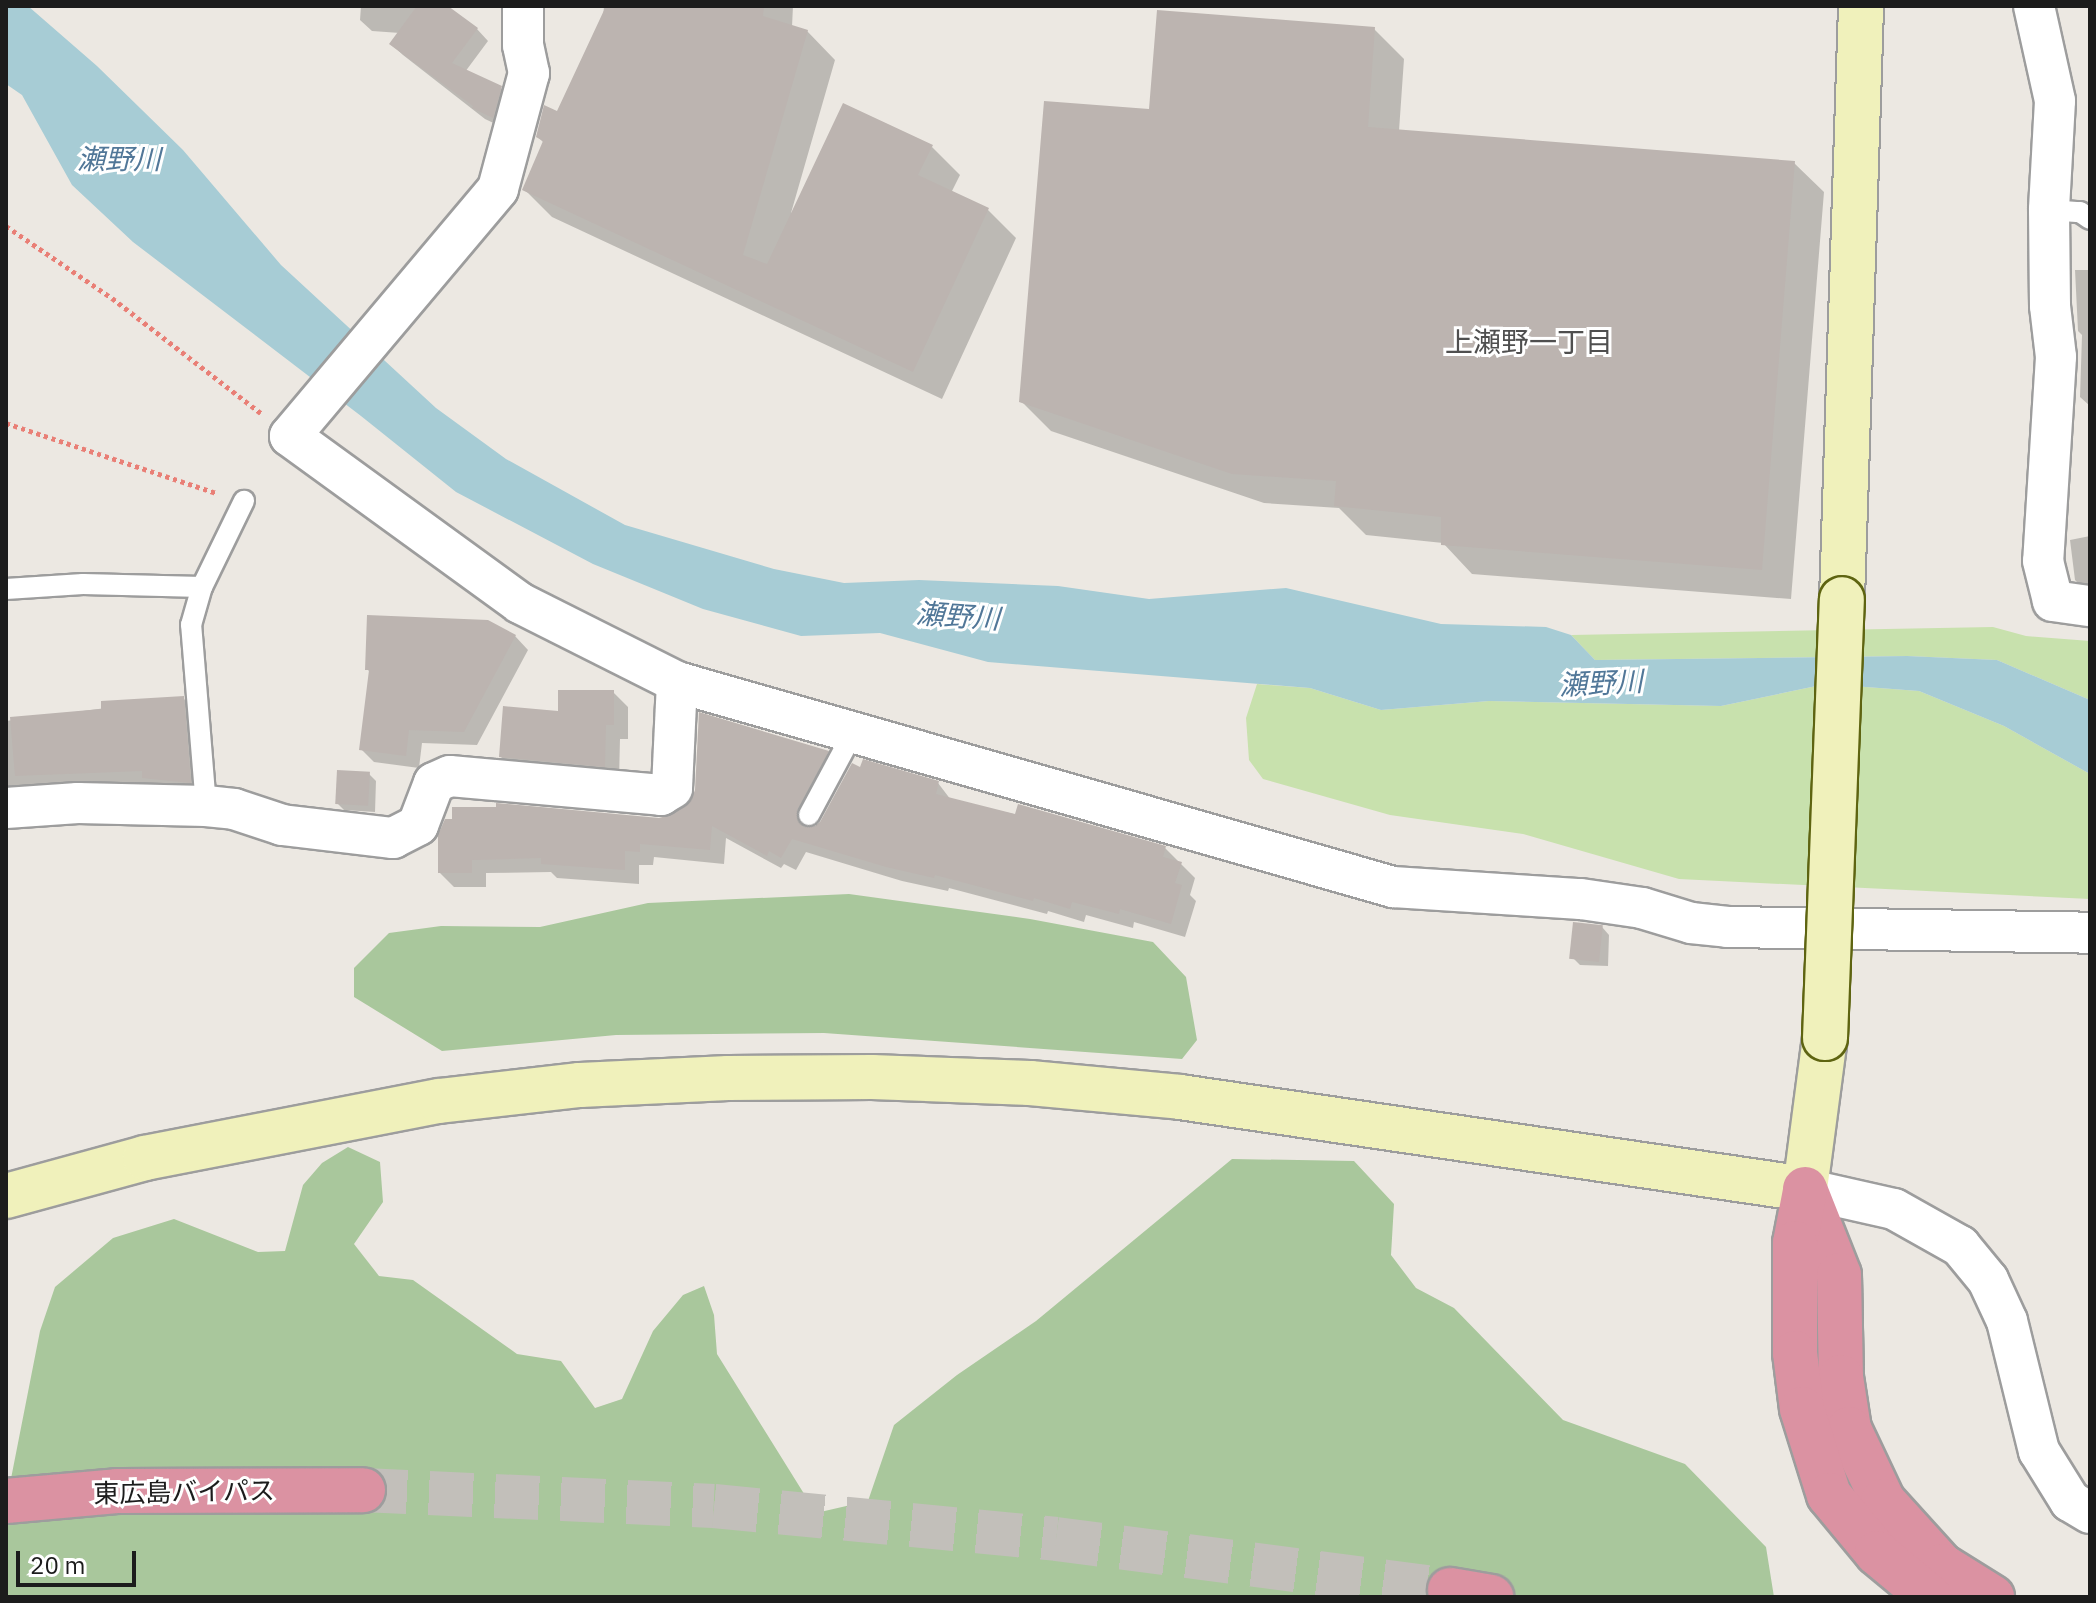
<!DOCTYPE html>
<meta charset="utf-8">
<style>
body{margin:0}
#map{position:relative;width:2096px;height:1603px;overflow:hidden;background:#ece8e2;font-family:"IBM Plex Sans","Noto Sans JP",sans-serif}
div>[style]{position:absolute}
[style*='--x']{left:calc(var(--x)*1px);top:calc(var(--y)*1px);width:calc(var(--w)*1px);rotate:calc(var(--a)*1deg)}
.grass>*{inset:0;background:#c8e1ad}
.forest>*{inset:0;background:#a9c79c}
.water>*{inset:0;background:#a7ccd5}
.shadow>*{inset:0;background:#0003}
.building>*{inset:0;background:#bcb4b0;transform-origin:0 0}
.highway-tunnel>*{height:44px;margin-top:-22px;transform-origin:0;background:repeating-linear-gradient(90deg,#c2bfba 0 44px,transparent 0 66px)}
.path>*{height:5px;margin-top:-2.5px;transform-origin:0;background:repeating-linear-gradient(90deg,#e97f76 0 4px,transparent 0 8px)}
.roads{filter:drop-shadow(2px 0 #9d9d9d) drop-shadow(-2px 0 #9d9d9d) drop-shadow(0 2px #9d9d9d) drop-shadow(0 -2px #9d9d9d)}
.lane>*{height:20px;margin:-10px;padding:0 10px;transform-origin:10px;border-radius:10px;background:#fff}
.street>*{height:40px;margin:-20px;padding:0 20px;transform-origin:20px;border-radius:20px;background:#fff}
.secondary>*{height:44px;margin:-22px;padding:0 22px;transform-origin:22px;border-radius:22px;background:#f0f1bb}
.highway>*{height:44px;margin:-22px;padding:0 22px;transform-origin:22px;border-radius:22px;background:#db92a2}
.bridges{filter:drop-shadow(2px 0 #5e6411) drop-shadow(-2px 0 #5e6411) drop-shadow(0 2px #5e6411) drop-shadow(0 -2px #5e6411)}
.secondary-bridge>*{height:44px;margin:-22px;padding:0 22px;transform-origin:22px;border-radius:22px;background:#f0f1bb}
span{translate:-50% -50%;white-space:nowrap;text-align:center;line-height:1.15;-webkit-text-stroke:6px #fff;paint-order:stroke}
.street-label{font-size:26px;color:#1c1c1c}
.water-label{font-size:28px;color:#517798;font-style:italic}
.neighbourhood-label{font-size:28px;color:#4f4f4f}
.frame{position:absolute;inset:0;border:8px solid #1c1c1c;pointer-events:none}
.scale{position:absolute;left:16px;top:1551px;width:120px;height:36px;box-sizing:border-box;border:4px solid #1c1c1c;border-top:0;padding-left:10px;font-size:24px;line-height:28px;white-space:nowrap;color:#1c1c1c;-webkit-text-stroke:6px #fff;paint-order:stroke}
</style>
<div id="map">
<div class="grass">
<i style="clip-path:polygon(1993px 627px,2026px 636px,2090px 641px,2090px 700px,1997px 660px,1907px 656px,1595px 660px,1571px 635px)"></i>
<i style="clip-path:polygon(1257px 684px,1310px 688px,1381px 710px,1489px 701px,1721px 706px,1826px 684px,1919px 691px,2004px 726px,2090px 774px,2090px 899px,1679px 879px,1523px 834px,1390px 815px,1263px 779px,1249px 760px,1246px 718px)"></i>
</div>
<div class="forest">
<i style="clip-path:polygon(849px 894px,1030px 919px,1153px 942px,1186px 977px,1197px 1040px,1182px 1059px,824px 1033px,616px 1035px,442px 1051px,354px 997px,354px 968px,389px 933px,441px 926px,540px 927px,648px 903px)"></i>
<i style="clip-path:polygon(348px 1147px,380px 1162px,383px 1202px,354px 1244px,379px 1276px,413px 1280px,517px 1354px,561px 1361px,595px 1408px,622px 1399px,653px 1331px,683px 1295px,704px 1286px,714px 1315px,717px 1354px,816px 1513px,868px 1501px,894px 1425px,957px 1375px,1036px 1321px,1232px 1159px,1354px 1161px,1394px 1204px,1391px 1255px,1416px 1288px,1454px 1308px,1563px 1420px,1685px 1464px,1766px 1547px,1774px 1597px,6px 1597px,6px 1504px,40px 1331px,55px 1287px,113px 1238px,174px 1219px,258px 1252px,285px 1251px,303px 1185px,322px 1163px)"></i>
</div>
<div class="water">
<i style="clip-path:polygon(6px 6px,28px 6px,97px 66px,183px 150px,281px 265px,436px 408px,506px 459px,625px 525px,774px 569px,844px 583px,919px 580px,1058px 586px,1149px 599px,1286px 588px,1441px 624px,1546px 627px,1571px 635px,1595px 660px,1907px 656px,1997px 660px,2090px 700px,2090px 774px,2004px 726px,1919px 691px,1826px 684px,1721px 706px,1489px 701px,1381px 710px,1310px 688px,988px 662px,880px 633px,801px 636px,703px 609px,593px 564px,456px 492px,361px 416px,133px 242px,72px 185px,22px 95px,6px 84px)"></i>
</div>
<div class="shadow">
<i style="clip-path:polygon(361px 6px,445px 6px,477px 29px,488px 41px,465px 72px,501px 88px,512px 99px,504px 128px,485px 119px,403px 55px,391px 44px,400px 33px,372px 31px,360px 20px)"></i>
<i style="clip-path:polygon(604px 6px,793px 6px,792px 27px,807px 31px,835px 60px,791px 213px,932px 147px,960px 175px,951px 193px,988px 210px,1016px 238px,942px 399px,552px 217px,524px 189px,544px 143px,538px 137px,558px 114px,603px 18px)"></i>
<i style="clip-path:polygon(1374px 29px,1404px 59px,1399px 131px,1794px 163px,1824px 192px,1791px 599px,1472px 574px,1443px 543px,1366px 535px,1339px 508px,1264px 503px,1051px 431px,1021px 401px,1151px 111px)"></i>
<i style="clip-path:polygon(2075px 270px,2090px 270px,2090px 406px,2080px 397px,2082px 335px,2078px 331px)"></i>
<i style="clip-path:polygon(2090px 536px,2090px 595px,2075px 580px,2070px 540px)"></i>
<i style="clip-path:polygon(515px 636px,528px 650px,477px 745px,422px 743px,419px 768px,374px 762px,361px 749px,370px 672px,367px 669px)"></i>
<i style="clip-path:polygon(613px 692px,628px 707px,628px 739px,620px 739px,619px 781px,516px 772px,501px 757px,560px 713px)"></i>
<i style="clip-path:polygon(183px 698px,200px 715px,207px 798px,6px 809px,6px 721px)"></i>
<i style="clip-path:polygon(827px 753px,842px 767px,811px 829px,816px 828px,862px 770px,938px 783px,951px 800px,1165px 848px,1195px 878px,1190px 895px,1196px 901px,1185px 937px,1134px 922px,1133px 928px,1086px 915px,1084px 922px,1048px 911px,1047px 914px,949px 888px,948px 891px,902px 881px,806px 852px,796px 870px,784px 864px,781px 868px,726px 838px,724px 864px,654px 857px,653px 865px,639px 865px,639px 884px,557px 878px,551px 872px,486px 873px,486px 887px,454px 887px,440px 873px,440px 835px,659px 820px)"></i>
<i style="clip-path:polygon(369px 774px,376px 781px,375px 812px,344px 810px,337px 803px)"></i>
<i style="clip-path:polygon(1602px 927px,1609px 935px,1608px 966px,1580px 965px,1573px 958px)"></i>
</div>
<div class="building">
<i style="clip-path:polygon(417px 6px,448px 6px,478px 28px,452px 63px,502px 86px,493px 118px,472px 108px,473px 106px,389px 44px)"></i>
<i style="clip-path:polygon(606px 6px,764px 6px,763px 16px,808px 30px,743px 255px,767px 264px,843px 103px,933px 145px,918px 175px,989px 208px,913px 372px,522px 190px,543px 141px,536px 137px,544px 105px,557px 111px)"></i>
<i style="clip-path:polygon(1157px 10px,1375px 27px,1368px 127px,1795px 161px,1762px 570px,1441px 545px,1441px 517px,1334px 506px,1336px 481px,1232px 474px,1019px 402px,1044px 101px,1149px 109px)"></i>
<i style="clip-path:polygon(367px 615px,488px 620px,516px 635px,464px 732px,409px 730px,406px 756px,359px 750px,369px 670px,365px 670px)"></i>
<i style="clip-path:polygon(558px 690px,614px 690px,614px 725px,606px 725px,605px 767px,499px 757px,503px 706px,558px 711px)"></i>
<i style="clip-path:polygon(184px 696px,191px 783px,142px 778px,142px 771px,15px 776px,10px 717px,101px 709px,101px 701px)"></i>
<i style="clip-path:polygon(699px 712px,829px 751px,797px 810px,798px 821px,804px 827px,815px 826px,820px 822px,852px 763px,860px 767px,863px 759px,939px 781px,936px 794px,1015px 814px,1018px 804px,1166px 846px,1163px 857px,1182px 862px,1175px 883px,1182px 885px,1171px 924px,1120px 909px,1119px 914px,1072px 902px,1070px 909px,1034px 898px,1033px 901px,935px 875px,934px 878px,886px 867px,792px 839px,781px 858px,769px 851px,767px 856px,712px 826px,710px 850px,640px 844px,640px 852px,625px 851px,625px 870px,541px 864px,541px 858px,472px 860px,472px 873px,438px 873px,438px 835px,445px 819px,452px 819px,452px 807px,496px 807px,496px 803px,659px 818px,673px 814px,691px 800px,695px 790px)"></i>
<i style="left:337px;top:770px;width:33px;height:34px;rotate:3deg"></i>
<i style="left:1573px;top:922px;width:30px;height:37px;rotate:6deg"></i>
</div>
<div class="highway-tunnel">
<i style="--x:363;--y:1490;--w:351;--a:2.6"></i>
<i style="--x:714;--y:1506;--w:344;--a:5.5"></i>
<i style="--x:1056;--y:1539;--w:397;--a:7.4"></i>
</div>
<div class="path">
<i style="--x:6;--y:226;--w:128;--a:34.2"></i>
<i style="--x:112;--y:298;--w:188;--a:37.7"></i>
<i style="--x:6;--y:423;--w:222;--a:18.4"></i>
</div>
<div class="roads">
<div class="lane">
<i style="--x:2049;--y:210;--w:31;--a:4"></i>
<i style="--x:2080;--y:212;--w:12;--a:35"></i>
<i style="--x:6;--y:589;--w:77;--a:-3.7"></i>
<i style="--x:83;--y:584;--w:119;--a:1.4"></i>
<i style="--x:206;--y:806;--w:182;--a:-94.7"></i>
<i style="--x:191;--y:625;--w:40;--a:-74"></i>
<i style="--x:202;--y:587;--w:96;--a:-64"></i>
<i style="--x:809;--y:815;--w:93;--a:-61.8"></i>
</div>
<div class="street">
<i style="--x:523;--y:6;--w:39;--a:90"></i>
<i style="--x:523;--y:45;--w:29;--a:78"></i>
<i style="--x:529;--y:73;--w:120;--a:105"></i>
<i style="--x:498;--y:189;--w:323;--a:130.1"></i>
<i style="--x:290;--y:436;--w:284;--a:36"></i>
<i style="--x:520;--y:603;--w:176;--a:26.7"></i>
<i style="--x:677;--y:682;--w:745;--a:15.98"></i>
<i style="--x:1393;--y:887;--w:188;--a:3.7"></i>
<i style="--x:1581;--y:899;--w:62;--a:8.4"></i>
<i style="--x:1642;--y:908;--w:51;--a:17"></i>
<i style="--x:1691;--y:923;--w:37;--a:6"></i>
<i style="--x:1728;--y:927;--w:362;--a:0.9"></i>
<i style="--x:2034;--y:6;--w:97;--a:77.5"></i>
<i style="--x:2055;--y:101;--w:109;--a:93.2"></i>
<i style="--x:2049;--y:210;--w:96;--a:89.4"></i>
<i style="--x:2050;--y:306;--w:51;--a:83.3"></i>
<i style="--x:2056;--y:357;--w:204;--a:93.6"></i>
<i style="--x:2043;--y:561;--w:41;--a:76"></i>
<i style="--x:2053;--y:601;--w:37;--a:8"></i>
<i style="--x:6;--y:808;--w:72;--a:-4"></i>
<i style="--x:78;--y:803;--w:128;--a:1.3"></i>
<i style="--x:206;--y:806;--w:28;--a:6"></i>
<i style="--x:234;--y:809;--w:51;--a:18.4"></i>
<i style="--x:282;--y:825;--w:112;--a:6.7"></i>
<i style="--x:393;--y:838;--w:28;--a:-27"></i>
<i style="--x:418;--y:825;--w:45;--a:-69.1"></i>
<i style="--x:434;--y:783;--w:17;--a:-24"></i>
<i style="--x:450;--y:776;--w:212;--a:5.1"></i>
<i style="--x:661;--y:795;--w:13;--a:-32"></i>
<i style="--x:672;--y:788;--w:106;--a:-87.3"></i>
<i style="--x:1805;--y:1189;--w:91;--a:12.7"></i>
<i style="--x:1894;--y:1209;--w:76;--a:29.3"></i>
<i style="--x:1960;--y:1246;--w:44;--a:50.5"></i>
<i style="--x:1988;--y:1280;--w:45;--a:65.1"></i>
<i style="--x:2007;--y:1321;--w:134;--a:76.2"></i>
<i style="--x:2039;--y:1451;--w:59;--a:58.2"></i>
<i style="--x:2070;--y:1501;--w:23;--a:31"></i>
</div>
<div class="secondary">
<i style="--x:1842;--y:599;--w:593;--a:-88.16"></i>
<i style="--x:6;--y:1196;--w:144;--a:-15.3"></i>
<i style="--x:145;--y:1158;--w:299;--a:-11"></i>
<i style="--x:439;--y:1101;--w:142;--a:-6.5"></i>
<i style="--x:580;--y:1085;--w:148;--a:-2.7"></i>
<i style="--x:728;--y:1078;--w:144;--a:-0.4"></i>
<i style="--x:872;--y:1077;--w:158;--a:2.2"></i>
<i style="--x:1030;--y:1083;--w:151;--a:5.3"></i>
<i style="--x:1180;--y:1097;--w:632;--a:8.37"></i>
<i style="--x:1805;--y:1189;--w:152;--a:-82.5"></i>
</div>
<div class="highway">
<i style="--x:1805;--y:1189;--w:92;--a:68.4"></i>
<i style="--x:1839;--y:1275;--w:102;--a:88.9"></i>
<i style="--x:1841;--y:1377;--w:53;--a:81.3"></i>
<i style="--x:1849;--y:1429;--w:80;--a:64.7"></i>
<i style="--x:1883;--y:1501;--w:88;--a:47.8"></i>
<i style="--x:1942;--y:1566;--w:59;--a:31.8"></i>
<i style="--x:1805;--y:1191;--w:53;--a:100.9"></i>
<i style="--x:1795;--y:1243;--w:110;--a:90"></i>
<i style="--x:1795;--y:1353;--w:56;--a:82.9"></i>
<i style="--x:1802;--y:1409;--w:90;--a:72.6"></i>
<i style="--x:1829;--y:1495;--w:75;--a:50.4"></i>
<i style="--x:1877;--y:1553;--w:69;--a:39.7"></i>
<i style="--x:6;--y:1501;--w:111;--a:-5.1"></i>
<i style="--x:117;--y:1491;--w:246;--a:-0.2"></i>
<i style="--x:1450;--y:1590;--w:42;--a:9.7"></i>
</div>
</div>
<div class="bridges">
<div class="secondary-bridge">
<i style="--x:1825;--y:1038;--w:439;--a:-87.8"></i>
</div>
</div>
<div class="street-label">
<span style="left:184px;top:1492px;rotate:-1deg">東広島バイパス</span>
</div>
<div class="water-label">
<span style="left:119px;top:159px">瀬野川</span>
<span style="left:958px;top:616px;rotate:4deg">瀬野川</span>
<span style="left:1601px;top:683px;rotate:-3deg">瀬野川</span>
</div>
<div class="neighbourhood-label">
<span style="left:1529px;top:342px">上瀬野一丁目</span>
</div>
<div class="frame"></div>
<div class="scale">20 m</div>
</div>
